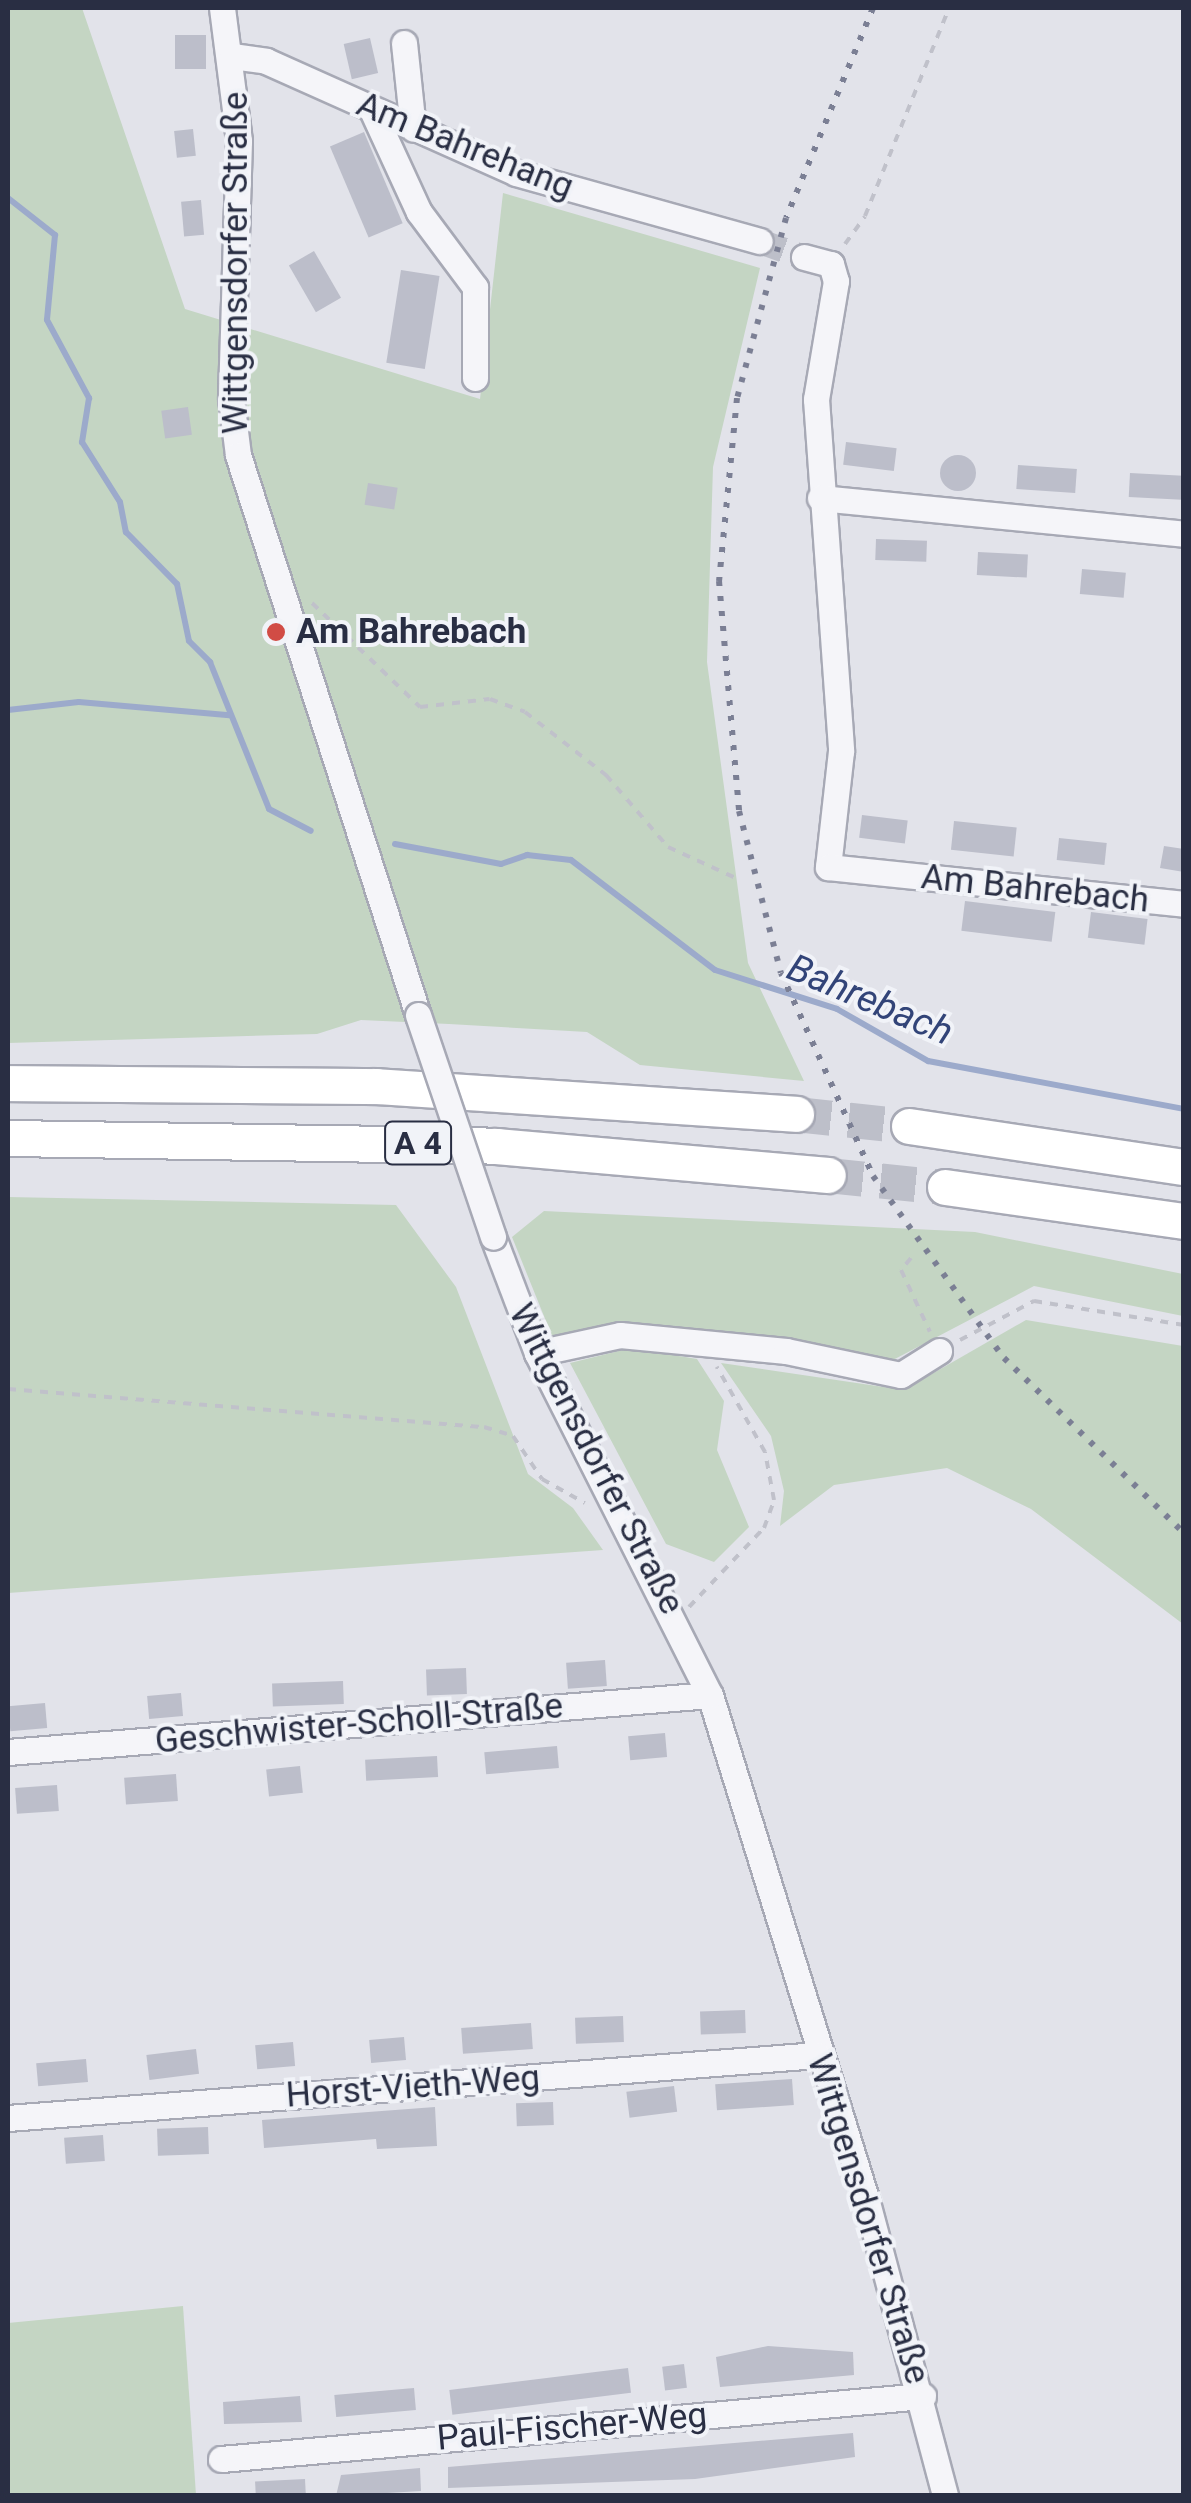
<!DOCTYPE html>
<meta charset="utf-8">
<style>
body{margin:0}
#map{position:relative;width:1191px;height:2503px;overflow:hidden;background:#e2e3ea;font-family:Roboto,sans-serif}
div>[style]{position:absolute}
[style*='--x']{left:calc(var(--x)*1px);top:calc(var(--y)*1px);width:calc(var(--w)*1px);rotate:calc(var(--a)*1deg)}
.green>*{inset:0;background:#c4d5c3}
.stream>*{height:6px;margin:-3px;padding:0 3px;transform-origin:3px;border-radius:3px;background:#9caacb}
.building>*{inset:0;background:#bcbeca;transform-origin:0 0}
.round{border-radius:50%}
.minor-tunnel>*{height:25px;margin-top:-12.5px;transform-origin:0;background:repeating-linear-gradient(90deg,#bdbfc9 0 25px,transparent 0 37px)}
.highway-tunnel>*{height:35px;margin-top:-17.5px;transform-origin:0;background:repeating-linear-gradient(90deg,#bdbfc9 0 35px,transparent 0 53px)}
.path>*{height:4px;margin-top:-2px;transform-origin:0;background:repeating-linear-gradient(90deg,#c0c1ca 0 8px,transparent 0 16px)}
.roads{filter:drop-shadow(2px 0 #a7a9b5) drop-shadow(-2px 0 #a7a9b5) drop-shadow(0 2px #a7a9b5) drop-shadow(0 -2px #a7a9b5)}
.minor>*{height:25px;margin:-12.5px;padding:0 12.5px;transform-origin:12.5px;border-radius:12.5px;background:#f5f5f9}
.highway>*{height:35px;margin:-17.5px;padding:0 17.5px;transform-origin:17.5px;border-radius:17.5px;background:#fff}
.rail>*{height:6px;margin-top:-3px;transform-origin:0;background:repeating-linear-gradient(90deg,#7b7f94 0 5px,transparent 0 15px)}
.bridges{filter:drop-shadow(2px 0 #a7a9b5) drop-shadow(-2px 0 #a7a9b5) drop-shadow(0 2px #a7a9b5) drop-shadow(0 -2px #a7a9b5)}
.minor-bridge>*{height:25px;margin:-12.5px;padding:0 12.5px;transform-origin:12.5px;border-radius:12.5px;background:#f5f5f9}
.dots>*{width:28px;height:28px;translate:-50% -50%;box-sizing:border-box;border:5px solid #f1f3f8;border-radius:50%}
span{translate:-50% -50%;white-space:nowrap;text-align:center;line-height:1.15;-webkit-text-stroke:8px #f1f3f8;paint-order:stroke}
.shield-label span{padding:2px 8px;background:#f1f3f8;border:2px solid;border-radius:8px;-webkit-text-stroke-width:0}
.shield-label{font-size:32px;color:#292e43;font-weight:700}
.street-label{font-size:35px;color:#292e43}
.poi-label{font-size:35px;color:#292e43;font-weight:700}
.left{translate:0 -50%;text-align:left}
.water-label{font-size:38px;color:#324478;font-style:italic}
.frame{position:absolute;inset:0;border:10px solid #292e43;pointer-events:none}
</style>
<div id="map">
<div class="green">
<i style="clip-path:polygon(8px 8px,82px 8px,185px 309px,480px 399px,503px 193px,760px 268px,713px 467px,707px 662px,748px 963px,804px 1081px,640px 1065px,587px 1032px,449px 1024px,361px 1020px,317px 1034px,8px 1043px)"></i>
<i style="clip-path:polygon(8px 1197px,396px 1205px,456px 1287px,528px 1474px,573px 1508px,603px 1550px,8px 1593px)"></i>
<i style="clip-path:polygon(544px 1211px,975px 1232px,1183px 1274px,1183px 1316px,1034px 1286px,891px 1361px,624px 1322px,552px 1336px,512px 1237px)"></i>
<i style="clip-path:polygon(1026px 1320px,1183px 1346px,1183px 1624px,1031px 1509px,947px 1468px,834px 1485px,780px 1526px,784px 1491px,771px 1436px,721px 1363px,904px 1390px)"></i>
<i style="clip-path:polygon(631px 1348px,697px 1359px,724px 1401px,717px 1450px,749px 1527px,714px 1562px,666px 1544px,570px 1363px)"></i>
<i style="clip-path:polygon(183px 2306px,196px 2495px,8px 2495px,8px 2323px)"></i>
</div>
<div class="stream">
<i style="--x:8;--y:198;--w:60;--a:38.2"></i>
<i style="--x:55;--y:235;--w:85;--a:95.4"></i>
<i style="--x:47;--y:320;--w:89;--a:61.7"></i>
<i style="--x:89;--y:398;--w:45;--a:99"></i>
<i style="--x:82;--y:442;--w:71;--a:57.7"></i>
<i style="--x:120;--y:502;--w:31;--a:79"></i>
<i style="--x:126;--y:532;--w:73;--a:45.6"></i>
<i style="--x:177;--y:584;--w:58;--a:78.1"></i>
<i style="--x:189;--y:641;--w:30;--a:45"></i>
<i style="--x:210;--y:662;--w:158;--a:68.1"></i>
<i style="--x:269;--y:809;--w:47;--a:27.6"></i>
<i style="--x:8;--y:710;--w:71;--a:-6.4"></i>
<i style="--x:79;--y:702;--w:151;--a:5"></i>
<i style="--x:395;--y:844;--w:108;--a:10.7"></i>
<i style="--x:501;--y:864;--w:28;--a:-19"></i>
<i style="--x:527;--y:855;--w:44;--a:6.5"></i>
<i style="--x:571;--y:860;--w:181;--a:37.4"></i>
<i style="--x:715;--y:970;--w:128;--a:17.7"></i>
<i style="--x:837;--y:1009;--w:105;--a:29.7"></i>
<i style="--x:928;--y:1061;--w:260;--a:10.6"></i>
</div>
<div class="building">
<i style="left:175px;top:35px;width:31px;height:34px"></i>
<i style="left:370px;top:38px;width:36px;height:27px;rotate:77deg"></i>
<i style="left:193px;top:129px;width:27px;height:19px;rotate:84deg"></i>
<i style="left:364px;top:132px;width:99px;height:37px;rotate:67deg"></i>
<i style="left:201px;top:200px;width:35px;height:20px;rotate:85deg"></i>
<i style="left:314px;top:251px;width:54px;height:29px;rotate:60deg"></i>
<i style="left:401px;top:270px;width:39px;height:94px;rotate:9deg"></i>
<i style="left:188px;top:407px;width:28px;height:27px;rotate:82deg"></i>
<i style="left:846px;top:442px;width:51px;height:23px;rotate:7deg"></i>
<i class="round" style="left:940px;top:455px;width:36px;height:36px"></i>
<i style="left:1018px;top:465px;width:59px;height:24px;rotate:4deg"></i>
<i style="left:1130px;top:473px;width:53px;height:24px;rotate:3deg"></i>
<i style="left:368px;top:483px;width:30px;height:22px;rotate:9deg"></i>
<i style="left:876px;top:539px;width:51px;height:21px;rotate:2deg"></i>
<i style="left:978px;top:552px;width:50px;height:23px;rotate:3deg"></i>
<i style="left:1082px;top:569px;width:44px;height:25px;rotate:5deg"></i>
<i style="left:862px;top:815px;width:46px;height:23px;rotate:7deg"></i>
<i style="left:954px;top:821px;width:63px;height:29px;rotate:6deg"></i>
<i style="left:1059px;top:838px;width:48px;height:22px;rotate:6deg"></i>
<i style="clip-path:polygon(1164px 846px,1184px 849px,1184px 872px,1160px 868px)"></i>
<i style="left:965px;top:901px;width:91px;height:30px;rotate:7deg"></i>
<i style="left:1091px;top:912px;width:57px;height:26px;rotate:7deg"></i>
<i style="left:605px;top:1660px;width:26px;height:39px;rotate:86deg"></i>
<i style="left:466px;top:1668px;width:26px;height:40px;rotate:88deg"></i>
<i style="left:343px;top:1681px;width:23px;height:71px;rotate:88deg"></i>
<i style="left:181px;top:1693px;width:23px;height:34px;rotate:85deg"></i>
<i style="left:45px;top:1703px;width:25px;height:37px;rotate:85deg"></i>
<i style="left:665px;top:1733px;width:24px;height:37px;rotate:85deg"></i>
<i style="left:557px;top:1746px;width:22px;height:73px;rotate:85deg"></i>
<i style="left:437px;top:1756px;width:21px;height:72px;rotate:87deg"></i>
<i style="left:300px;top:1766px;width:27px;height:34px;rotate:84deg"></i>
<i style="left:176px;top:1774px;width:27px;height:52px;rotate:86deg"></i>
<i style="left:57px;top:1785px;width:26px;height:42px;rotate:86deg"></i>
<i style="left:745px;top:2010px;width:23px;height:45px;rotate:88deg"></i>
<i style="left:623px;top:2016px;width:26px;height:48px;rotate:88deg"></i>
<i style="left:531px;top:2023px;width:26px;height:70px;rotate:86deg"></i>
<i style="left:404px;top:2037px;width:23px;height:35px;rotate:85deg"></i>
<i style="left:293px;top:2042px;width:24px;height:38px;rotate:85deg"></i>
<i style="left:196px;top:2049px;width:25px;height:50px;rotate:83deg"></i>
<i style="left:86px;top:2059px;width:23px;height:50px;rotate:85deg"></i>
<i style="left:792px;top:2079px;width:26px;height:77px;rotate:86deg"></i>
<i style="left:674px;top:2086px;width:26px;height:48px;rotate:83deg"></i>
<i style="left:553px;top:2102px;width:23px;height:37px;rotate:88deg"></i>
<i style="clip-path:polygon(435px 2107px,437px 2146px,377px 2149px,376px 2139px,264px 2148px,262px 2120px)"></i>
<i style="left:208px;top:2127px;width:27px;height:51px;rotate:88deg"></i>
<i style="left:103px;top:2135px;width:26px;height:39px;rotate:86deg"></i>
<i style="clip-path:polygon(768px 2346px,853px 2352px,854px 2375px,720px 2387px,716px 2357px)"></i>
<i style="left:684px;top:2364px;width:24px;height:22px;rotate:83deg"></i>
<i style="left:628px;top:2368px;width:25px;height:180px;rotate:83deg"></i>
<i style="left:414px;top:2388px;width:22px;height:80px;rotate:85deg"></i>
<i style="clip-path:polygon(300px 2396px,302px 2422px,224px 2424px,223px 2402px)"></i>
<i style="clip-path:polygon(853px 2433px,855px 2457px,695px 2479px,448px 2488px,448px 2467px)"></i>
<i style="clip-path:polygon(420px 2468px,421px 2491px,336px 2496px,341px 2475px)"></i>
<i style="left:305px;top:2479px;width:17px;height:50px;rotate:87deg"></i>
</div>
<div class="minor-tunnel">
<i style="--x:760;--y:241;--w:47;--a:20"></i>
</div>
<div class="highway-tunnel">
<i style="--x:796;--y:1114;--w:114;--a:6.1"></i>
<i style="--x:828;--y:1175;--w:118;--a:5.9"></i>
</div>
<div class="path">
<i style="--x:845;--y:244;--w:34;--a:-54"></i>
<i style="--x:865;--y:216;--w:224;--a:-68"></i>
<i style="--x:312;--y:603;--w:150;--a:43.9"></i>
<i style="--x:420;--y:707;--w:70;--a:-6.5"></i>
<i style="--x:490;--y:699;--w:37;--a:20"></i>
<i style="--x:525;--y:712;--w:103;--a:37.9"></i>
<i style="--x:606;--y:775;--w:95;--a:49.3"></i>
<i style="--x:668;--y:847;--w:79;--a:24.6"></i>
<i style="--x:911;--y:1258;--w:16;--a:130"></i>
<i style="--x:901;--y:1270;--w:68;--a:64.9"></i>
<i style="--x:960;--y:1340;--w:84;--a:-27.8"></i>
<i style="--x:1034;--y:1301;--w:152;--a:9.1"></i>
<i style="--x:8;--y:1389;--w:478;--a:4.6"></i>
<i style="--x:484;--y:1427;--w:30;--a:17"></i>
<i style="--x:513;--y:1436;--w:52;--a:56"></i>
<i style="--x:542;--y:1479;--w:49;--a:29.2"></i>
<i style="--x:689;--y:1607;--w:109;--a:-46.5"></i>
<i style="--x:764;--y:1528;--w:30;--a:-70"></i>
<i style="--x:774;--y:1500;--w:49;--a:-100.6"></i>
<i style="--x:765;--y:1452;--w:98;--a:-119.5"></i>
</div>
<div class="roads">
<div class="minor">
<i style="--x:222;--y:8;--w:134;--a:82.7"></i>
<i style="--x:239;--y:141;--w:258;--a:91.8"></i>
<i style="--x:231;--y:399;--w:56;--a:82.9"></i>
<i style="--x:238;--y:455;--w:588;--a:72.18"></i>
<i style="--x:404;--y:43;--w:86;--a:84"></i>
<i style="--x:232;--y:56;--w:34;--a:8"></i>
<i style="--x:266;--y:61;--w:274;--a:24.1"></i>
<i style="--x:516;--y:173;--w:253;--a:15.6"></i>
<i style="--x:372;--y:110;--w:112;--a:65.3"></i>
<i style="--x:419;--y:212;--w:94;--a:53.3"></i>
<i style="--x:475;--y:287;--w:91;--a:90"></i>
<i style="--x:804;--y:257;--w:28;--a:15"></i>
<i style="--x:831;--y:264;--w:18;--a:74"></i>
<i style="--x:836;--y:281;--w:120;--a:99.6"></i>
<i style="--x:816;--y:399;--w:353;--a:85.9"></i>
<i style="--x:841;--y:751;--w:117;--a:96.4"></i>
<i style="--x:828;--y:867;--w:358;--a:5.9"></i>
<i style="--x:820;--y:498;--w:366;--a:5.6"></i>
<i style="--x:493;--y:1237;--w:124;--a:69.2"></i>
<i style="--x:537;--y:1353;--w:383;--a:63.2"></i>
<i style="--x:710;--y:1695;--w:531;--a:72.79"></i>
<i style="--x:867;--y:2202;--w:304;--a:75.1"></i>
<i style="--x:537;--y:1353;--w:85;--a:-12.2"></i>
<i style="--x:620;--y:1335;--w:167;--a:5.5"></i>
<i style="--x:786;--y:1351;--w:117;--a:11.8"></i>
<i style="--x:901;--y:1375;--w:45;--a:-32.3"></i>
<i style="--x:8;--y:1752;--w:704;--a:-4.64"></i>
<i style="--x:8;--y:2118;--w:812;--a:-4.45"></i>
<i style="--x:221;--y:2459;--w:705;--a:-5.13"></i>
</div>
<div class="highway">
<i style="--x:8;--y:1083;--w:368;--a:0.5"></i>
<i style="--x:376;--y:1086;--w:421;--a:3.8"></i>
<i style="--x:909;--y:1126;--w:278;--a:8.5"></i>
<i style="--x:8;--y:1138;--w:488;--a:0.9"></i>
<i style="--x:496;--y:1146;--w:333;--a:5"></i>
<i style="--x:945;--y:1187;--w:241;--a:8.1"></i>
</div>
</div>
<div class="rail">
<i style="--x:873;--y:8;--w:227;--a:112.5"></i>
<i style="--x:786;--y:218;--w:187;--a:105.2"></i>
<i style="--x:737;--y:398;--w:184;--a:95.6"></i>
<i style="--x:719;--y:581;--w:231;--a:85"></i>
<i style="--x:739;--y:811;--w:167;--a:75.5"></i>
<i style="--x:781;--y:973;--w:223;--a:65.6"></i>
<i style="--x:873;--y:1176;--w:224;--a:54.3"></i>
<i style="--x:1004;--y:1358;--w:251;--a:44.2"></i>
</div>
<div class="bridges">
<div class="minor-bridge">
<i style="--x:418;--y:1015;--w:234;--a:71.3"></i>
</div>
</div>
<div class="dots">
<i style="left:276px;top:632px;background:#d14c45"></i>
</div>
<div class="shield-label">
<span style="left:418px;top:1143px">A 4</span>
</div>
<div class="street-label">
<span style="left:465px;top:146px;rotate:22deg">Am Bahrehang</span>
<span style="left:236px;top:263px;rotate:-90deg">Wittgensdorfer Straße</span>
<span style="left:1035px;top:889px;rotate:6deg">Am Bahrebach</span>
<span style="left:596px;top:1459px;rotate:63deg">Wittgensdorfer Straße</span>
<span style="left:359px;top:1724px;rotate:-5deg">Geschwister-Scholl-Straße</span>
<span style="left:413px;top:2087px;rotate:-4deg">Horst-Vieth-Weg</span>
<span style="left:868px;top:2219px;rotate:73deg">Wittgensdorfer Straße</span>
<span style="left:572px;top:2427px;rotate:-5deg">Paul-Fischer-Weg</span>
</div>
<div class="poi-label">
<span class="left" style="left:296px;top:632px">Am Bahrebach</span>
</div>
<div class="water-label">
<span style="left:870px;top:1000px;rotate:23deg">Bahrebach</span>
</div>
<div class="frame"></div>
</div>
